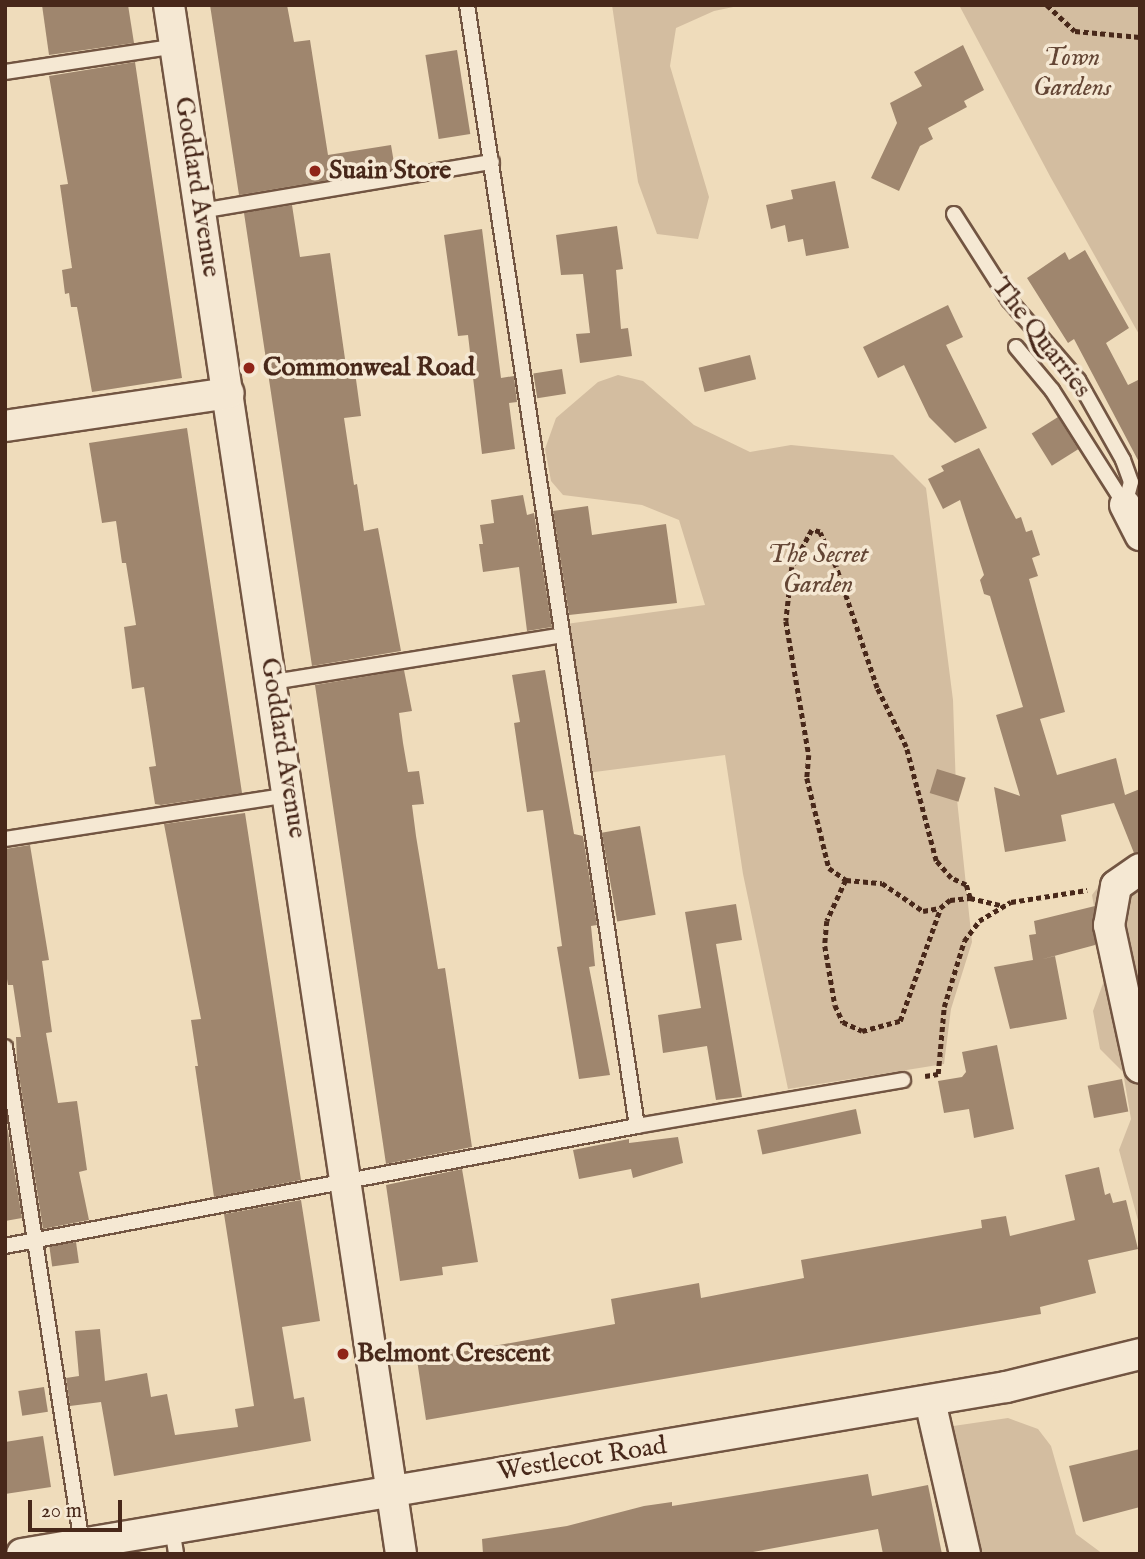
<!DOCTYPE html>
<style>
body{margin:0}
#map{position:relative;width:1145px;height:1559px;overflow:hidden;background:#efdcbb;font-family:"IM FELL English",serif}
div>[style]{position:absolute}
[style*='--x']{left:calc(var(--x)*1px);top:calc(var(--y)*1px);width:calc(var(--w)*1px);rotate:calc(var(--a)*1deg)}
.green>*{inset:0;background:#d3bda0}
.building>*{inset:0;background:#9f866e;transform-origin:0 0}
.path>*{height:4.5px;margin-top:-2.25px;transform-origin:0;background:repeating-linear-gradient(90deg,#48281a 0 5px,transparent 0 8.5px)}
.roads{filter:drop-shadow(2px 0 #725542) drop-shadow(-2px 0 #725542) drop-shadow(0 2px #725542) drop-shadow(0 -2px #725542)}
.service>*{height:14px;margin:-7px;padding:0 7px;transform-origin:7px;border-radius:7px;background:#f5e8d3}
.minor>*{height:30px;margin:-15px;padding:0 15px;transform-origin:15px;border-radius:15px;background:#f5e8d3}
.dots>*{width:19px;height:19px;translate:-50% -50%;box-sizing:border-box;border:4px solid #f5e8d3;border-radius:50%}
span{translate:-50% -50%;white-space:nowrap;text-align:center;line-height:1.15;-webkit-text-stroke:7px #f5e8d3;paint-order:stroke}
.park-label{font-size:26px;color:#644635;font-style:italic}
.poi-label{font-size:26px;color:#48281a;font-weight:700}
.left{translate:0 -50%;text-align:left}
.street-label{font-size:26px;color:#48281a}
.frame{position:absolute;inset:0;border:7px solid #48281a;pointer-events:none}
.scale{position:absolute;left:28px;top:1500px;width:94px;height:32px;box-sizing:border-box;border:4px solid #48281a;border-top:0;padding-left:9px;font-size:21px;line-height:24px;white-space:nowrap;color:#48281a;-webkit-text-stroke:5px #f5e8d3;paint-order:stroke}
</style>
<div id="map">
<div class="green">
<i style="clip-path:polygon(612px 5px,743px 5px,714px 11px,676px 28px,670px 66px,709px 197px,698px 239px,657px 234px,638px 182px)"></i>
<i style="clip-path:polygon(959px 5px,1140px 5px,1140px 336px,1051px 178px)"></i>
<i style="clip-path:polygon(618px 375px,643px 381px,694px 425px,750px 452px,791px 445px,893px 455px,926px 488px,953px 700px,956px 790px,972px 942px,951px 1009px,944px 1064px,788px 1089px,743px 874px,725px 755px,587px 773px,566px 624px,705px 605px,679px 520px,642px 505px,563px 495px,551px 481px,545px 449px,556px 418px,598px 382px)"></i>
<i style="clip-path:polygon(1140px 859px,1140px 1228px,1119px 1150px,1131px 1119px,1123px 1072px,1100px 1049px,1093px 1011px,1106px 975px,1092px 895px,1105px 878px)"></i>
<i style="clip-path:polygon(1008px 1418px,1038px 1429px,1051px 1446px,1076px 1534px,1103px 1554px,947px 1554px,926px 1430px)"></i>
</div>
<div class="building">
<i style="clip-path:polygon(42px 5px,128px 5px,134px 43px,49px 55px)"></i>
<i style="clip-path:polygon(210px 5px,287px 5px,294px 42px,310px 40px,328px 155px,391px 145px,395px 169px,239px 195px)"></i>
<i style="clip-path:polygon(963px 45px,984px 90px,964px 101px,967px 107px,928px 128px,933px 139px,920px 146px,899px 191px,871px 178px,897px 123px,890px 103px,922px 86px,914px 72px)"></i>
<i style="left:457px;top:50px;width:85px;height:32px;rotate:81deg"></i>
<i style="clip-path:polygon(135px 62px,182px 378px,92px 392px,77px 307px,71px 307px,69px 293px,65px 294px,62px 270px,72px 268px,60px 185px,68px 184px,49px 76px)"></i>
<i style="clip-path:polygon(835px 181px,849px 248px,806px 256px,803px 239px,788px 242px,785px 225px,771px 229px,766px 205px,793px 199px,791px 190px)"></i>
<i style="clip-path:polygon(292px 205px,300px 257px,330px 253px,347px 373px,355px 372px,361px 416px,344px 418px,354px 485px,357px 484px,364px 531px,378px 528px,401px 651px,312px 666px,244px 213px)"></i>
<i style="clip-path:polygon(617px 226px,623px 269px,616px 270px,621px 329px,628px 328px,632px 356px,580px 363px,576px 334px,590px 333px,583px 274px,561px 275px,556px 235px)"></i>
<i style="clip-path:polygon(482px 229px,501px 378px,514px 376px,517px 402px,509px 403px,515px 449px,482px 454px,468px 335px,458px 336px,444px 235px)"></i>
<i style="clip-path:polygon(1085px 250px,1129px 328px,1106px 343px,1128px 385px,1140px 379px,1140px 464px,1074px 339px,1068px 343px,1027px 278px,1065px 252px,1069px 260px)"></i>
<i style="clip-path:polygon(948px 305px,963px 337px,946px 345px,987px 428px,955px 443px,929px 417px,904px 365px,878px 378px,863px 347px)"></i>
<i style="left:750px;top:355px;width:25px;height:53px;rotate:76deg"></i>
<i style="left:562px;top:369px;width:25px;height:29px;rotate:81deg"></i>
<i style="left:1058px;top:417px;width:38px;height:31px;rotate:58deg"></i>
<i style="clip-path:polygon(187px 428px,242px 793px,161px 805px,155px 804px,149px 767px,156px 766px,144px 687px,132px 689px,124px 627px,136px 625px,126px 563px,122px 563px,116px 521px,102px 523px,89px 443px)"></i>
<i style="clip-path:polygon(979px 448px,1016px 519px,1021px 517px,1026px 532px,1032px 530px,1040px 555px,1032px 558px,1038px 576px,1029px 579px,1065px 712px,1040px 719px,1057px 775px,1116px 758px,1125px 795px,1140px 789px,1140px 852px,1134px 853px,1114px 803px,1061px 815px,1066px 841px,1005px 852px,994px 787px,1020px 796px,996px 715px,1023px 707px,990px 596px,984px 594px,980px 580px,984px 575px,960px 500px,943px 509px,928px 479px,944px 471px,941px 466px)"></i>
<i style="clip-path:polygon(523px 495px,527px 515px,534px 513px,552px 627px,527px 631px,519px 567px,483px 572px,479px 544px,483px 544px,480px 525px,494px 523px,491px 500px)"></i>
<i style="clip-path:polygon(588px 506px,592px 535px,666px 524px,677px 603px,569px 615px,553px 511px)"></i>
<i style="clip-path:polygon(404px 670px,412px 711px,399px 713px,403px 743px,408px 772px,419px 771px,424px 804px,412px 805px,416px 836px,438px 969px,445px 968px,472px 1147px,386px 1164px,315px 685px)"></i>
<i style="clip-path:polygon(545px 670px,574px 834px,583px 836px,597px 925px,591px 926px,595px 966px,589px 967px,610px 1075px,579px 1079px,557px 947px,562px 946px,543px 810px,527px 812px,514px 723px,520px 722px,512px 675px)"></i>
<i style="left:937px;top:769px;width:30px;height:25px;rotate:17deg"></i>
<i style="clip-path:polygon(245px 813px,301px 1180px,214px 1197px,195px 1066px,198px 1066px,191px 1020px,201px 1019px,164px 824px)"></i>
<i style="left:640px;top:826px;width:90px;height:39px;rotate:80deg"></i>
<i style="clip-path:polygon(30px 845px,49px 960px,42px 961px,52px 1032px,46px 1033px,58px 1103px,77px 1101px,87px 1170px,79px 1172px,89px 1220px,43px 1229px,17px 1063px,16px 1037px,21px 1037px,13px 985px,8px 985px,5px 967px,5px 849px)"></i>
<i style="clip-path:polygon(736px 904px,742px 940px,716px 944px,742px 1097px,716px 1100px,707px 1046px,663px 1053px,658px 1015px,701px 1008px,685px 912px)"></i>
<i style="clip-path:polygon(1095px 906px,1095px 945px,1043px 959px,1055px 956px,1067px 1019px,1010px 1029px,994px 967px,1033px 960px,1029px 935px,1036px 934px,1034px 921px)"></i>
<i style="clip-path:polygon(997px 1045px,1014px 1129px,974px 1138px,969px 1109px,944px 1113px,938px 1081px,962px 1077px,966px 1072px,962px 1052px)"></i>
<i style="left:1122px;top:1079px;width:33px;height:35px;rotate:79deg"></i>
<i style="left:856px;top:1109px;width:25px;height:101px;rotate:78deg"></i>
<i style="clip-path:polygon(5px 1113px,22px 1218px,5px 1221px)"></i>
<i style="clip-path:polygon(678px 1137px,683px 1163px,633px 1178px,631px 1169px,579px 1179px,573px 1150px,629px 1139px,629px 1143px)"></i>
<i style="clip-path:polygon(1099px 1167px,1105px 1195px,1110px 1193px,1113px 1203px,1126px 1200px,1138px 1249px,1088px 1260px,1096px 1293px,1040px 1307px,1041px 1314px,426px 1420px,417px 1360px,615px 1324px,611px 1299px,699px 1283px,701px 1298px,804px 1278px,801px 1260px,982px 1228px,981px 1220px,1006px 1216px,1010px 1236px,1075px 1220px,1065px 1175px)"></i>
<i style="clip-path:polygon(462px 1169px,478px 1262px,442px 1267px,443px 1275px,400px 1281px,386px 1185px)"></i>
<i style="clip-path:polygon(301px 1200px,320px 1321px,282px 1327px,294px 1399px,304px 1397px,311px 1441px,114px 1476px,101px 1402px,70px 1406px,66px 1378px,79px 1376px,75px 1331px,100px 1329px,105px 1381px,147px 1373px,151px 1397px,167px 1394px,175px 1435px,238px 1427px,235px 1409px,254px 1406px,224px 1214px)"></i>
<i style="left:76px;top:1242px;width:21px;height:27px;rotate:82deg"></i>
<i style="left:44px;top:1387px;width:25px;height:26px;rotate:81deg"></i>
<i style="clip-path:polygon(43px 1436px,51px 1487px,5px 1494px,5px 1442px)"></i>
<i style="clip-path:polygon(1140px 1449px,1140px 1507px,1083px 1522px,1069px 1466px)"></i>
<i style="clip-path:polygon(868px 1474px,872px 1496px,928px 1485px,942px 1554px,883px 1554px,878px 1529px,742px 1554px,483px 1554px,482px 1539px,567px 1526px,644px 1506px,672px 1502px,672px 1506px)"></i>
</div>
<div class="path">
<i style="--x:1047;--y:5;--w:38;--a:43"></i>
<i style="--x:1075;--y:31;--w:65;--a:5.3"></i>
<i style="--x:846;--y:880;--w:45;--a:114.9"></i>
<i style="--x:827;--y:921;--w:25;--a:95"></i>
<i style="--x:825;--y:946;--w:60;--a:80.4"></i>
<i style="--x:835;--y:1005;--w:19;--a:65"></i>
<i style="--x:843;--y:1022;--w:21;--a:25"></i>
<i style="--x:862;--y:1031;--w:39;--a:-15"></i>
<i style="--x:900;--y:1021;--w:119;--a:-70.3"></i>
<i style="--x:970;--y:898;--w:14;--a:-107"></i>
<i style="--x:966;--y:885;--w:17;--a:-155"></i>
<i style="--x:951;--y:878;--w:23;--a:-131"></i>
<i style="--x:936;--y:861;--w:118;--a:-104.7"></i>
<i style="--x:906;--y:747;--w:66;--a:-116.2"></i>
<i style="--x:877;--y:688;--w:128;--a:-108.7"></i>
<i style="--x:836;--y:567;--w:38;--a:-115"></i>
<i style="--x:820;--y:532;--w:8;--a:-166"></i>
<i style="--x:812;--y:530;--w:42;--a:118.4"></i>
<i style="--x:792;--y:567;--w:54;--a:96.3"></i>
<i style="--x:786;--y:621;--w:136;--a:80.3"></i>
<i style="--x:809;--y:755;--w:23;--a:95"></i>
<i style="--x:807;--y:778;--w:93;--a:76.3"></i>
<i style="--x:829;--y:868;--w:21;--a:35"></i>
<i style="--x:846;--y:880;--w:36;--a:5"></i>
<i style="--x:882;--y:883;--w:50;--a:34.3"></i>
<i style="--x:923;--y:911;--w:17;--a:-10"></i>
<i style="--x:940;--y:908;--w:13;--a:-39"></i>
<i style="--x:950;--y:900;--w:20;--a:-6"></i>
<i style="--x:970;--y:898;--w:36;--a:13"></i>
<i style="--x:925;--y:1076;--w:13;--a:-9"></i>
<i style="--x:938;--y:1074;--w:67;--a:-84.9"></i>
<i style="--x:944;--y:1007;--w:69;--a:-73.1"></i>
<i style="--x:964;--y:941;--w:25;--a:-53"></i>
<i style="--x:979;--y:921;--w:37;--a:-31"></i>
<i style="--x:1011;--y:902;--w:77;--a:-9"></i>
</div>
<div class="roads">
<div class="service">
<i style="--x:467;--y:5;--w:1134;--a:81.38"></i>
<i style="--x:637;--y:1126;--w:270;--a:-9.8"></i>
<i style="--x:5;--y:72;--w:173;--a:-8.6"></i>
<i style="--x:201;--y:211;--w:295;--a:-9.6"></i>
<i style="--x:954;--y:214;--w:102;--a:57.4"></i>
<i style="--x:1009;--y:300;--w:106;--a:49.2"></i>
<i style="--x:1078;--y:380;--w:92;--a:60.6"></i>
<i style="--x:1123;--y:460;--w:23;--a:70"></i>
<i style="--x:1131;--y:482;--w:24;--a:105"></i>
<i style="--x:1016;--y:347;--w:56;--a:50.1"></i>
<i style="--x:1052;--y:390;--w:136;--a:57.6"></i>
<i style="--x:273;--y:682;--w:293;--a:-9.2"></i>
<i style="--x:5;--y:839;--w:288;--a:-8.8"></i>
<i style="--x:5;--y:1047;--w:503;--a:81.19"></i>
<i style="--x:5;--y:1246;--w:643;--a:-10.75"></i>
<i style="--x:172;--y:1528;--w:26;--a:81"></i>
</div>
<div class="minor">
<i style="--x:169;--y:5;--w:1566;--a:81.48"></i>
<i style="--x:5;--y:426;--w:226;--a:-8.4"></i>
<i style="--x:1125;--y:505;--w:34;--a:63"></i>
<i style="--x:1140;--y:869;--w:29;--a:145"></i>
<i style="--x:1116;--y:886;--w:40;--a:100"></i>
<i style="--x:1109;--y:925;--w:146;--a:77.8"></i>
<i style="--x:930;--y:1401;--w:157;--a:77.1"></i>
<i style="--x:22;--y:1554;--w:998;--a:-9.63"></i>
<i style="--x:1006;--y:1387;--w:138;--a:-13.8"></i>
</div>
</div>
<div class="dots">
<i style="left:315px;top:171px;background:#8f2418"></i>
<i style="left:249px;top:368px;background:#8f2418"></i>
<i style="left:343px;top:1354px;background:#8f2418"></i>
</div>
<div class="park-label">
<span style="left:1072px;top:73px">Town<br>Gardens</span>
<span style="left:818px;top:570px">The Secret<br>Garden</span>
</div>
<div class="poi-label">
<span class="left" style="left:329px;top:171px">Suain Store</span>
<span class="left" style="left:263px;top:368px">Commonweal Road</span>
<span class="left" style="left:357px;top:1354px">Belmont Crescent</span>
</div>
<div class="street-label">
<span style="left:197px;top:187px;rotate:81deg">Goddard Avenue</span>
<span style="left:1041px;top:338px;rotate:52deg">The Quarries</span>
<span style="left:283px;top:748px;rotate:81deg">Goddard Avenue</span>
<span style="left:582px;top:1459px;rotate:-9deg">Westlecot Road</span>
</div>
<div class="frame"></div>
<div class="scale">20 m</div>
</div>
